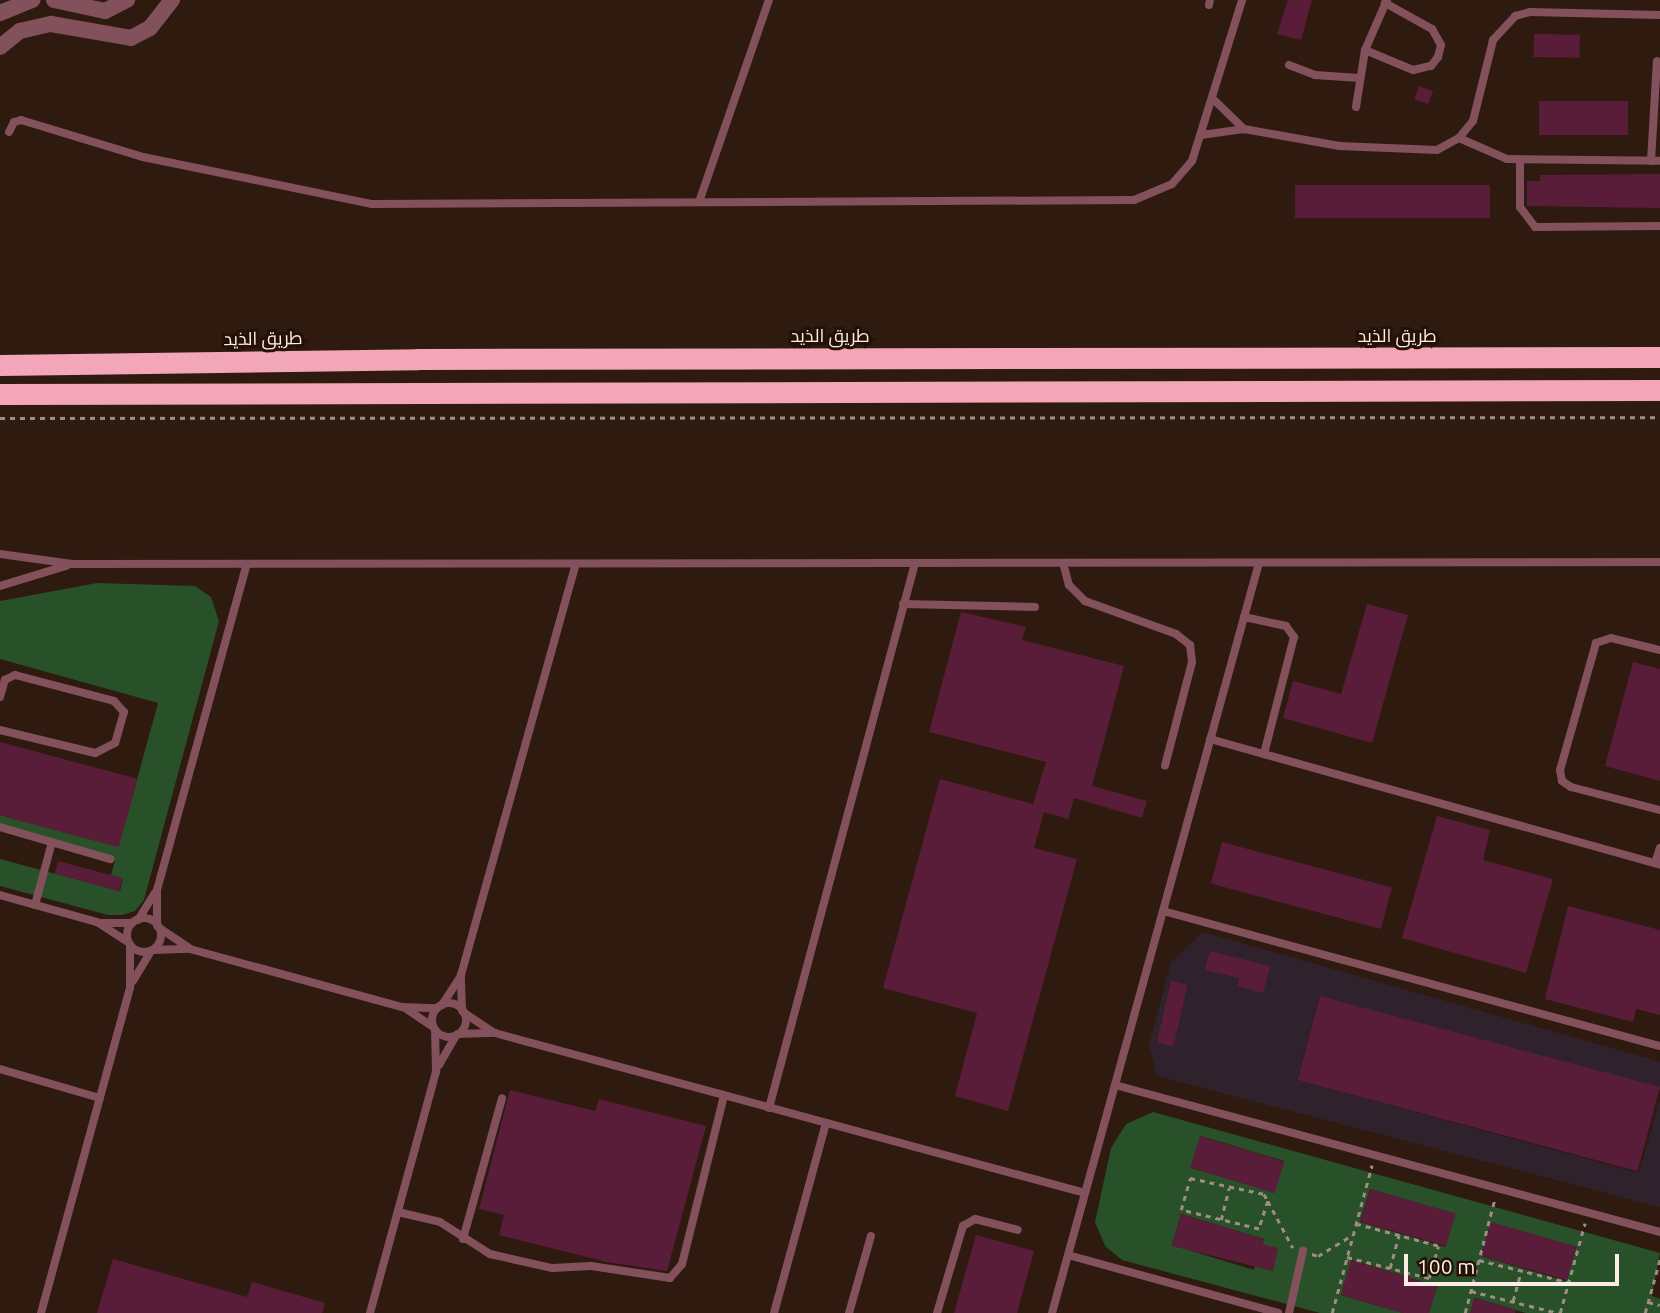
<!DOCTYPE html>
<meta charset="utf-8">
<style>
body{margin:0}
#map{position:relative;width:1660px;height:1313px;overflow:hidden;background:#2f1a0f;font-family:Ubuntu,Cairo,sans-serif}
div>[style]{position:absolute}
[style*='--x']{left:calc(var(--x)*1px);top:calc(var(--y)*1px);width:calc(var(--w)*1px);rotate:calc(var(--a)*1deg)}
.commercial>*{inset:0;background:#30222d}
.green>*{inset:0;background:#285029}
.building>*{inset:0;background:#591d39;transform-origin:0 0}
.path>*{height:2.5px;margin-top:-1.25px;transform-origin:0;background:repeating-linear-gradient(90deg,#9f8d84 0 5px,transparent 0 10px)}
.service>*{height:8px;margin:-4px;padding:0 4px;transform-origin:4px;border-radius:4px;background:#83515c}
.service>.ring{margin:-4px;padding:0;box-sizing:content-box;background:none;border:8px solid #83515c;border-radius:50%}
.minor>*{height:16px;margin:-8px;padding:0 8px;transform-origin:8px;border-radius:8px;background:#83515c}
.motorway>*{height:21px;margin:-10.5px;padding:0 10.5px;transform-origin:10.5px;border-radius:10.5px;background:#f3a6b7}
span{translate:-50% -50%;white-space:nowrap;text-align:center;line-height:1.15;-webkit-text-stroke:6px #251006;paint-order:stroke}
.street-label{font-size:18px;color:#fdede6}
.scale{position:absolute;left:1404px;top:1254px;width:215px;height:32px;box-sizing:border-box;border:4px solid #fdede6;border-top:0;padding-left:9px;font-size:21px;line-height:24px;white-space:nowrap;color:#fdede6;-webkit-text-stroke:5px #251006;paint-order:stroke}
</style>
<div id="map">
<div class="commercial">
<i style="clip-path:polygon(1203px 932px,1660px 1062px,1660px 1089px,1320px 996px,1297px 1080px,1639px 1173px,1660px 1099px,1660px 1207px,1157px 1076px,1149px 1045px,1171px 962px)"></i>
</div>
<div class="green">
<i style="clip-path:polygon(97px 583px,195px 586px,211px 597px,219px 621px,144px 900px,135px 911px,122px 915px,108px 915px,0 886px,0 859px,120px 891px,123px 879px,111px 875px,115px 861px,0 830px,0 813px,119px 845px,158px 703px,0 659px,0 601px)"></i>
<i style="clip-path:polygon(evenodd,1153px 1112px,1660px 1253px,1652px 1296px,1660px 1299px,1660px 1313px,1526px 1313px,1475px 1298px,1470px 1313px,1429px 1313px,1437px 1286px,1352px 1260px,1341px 1295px,1403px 1313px,1320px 1313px,1122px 1260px,1105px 1246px,1095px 1222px,1111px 1148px,1126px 1124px,1153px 1112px,1201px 1136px,1284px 1161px,1274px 1192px,1191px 1168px,1201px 1136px,1153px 1112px,1370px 1189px,1455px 1214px,1445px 1247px,1360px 1222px,1370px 1189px,1153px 1112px,1181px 1214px,1264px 1239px,1254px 1270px,1172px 1245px,1181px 1214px,1153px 1112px,1491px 1222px,1576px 1248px,1566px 1281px,1481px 1256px,1491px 1222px)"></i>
</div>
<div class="building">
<i style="clip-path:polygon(1288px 0,1312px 0,1301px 40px,1277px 34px)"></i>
<i style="left:1534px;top:34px;width:46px;height:23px;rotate:1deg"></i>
<i style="left:1419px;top:86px;width:15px;height:14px;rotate:20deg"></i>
<i style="left:1628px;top:101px;width:34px;height:89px;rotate:90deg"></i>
<i style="clip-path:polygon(1660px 174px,1660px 208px,1527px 206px,1527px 181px,1540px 181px,1540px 175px)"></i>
<i style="left:1490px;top:185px;width:33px;height:195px;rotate:90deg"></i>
<i style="clip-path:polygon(1367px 604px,1408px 615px,1372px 743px,1283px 718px,1293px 681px,1341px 694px)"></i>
<i style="clip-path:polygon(961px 612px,1026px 627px,1022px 640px,1124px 666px,1092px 786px,1147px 801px,1142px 818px,1074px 798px,1068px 819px,1044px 812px,1034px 848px,1077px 859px,1008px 1111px,955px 1096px,977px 1013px,883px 988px,940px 779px,1033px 804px,1046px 762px,929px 732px)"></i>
<i style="clip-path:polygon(1633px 662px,1660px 669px,1660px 781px,1605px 766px)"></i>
<i style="left:0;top:742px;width:142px;height:71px;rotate:15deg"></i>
<i style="clip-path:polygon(1437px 816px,1490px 830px,1483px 860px,1553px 879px,1526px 973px,1402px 938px)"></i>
<i style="left:1222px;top:842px;width:176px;height:43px;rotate:15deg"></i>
<i style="left:58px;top:861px;width:67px;height:13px;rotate:15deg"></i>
<i style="clip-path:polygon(1568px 906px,1660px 930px,1660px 1015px,1636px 1009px,1633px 1022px,1545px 999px)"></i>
<i style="clip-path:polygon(1210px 951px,1270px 966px,1263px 993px,1237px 986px,1239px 978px,1205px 970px)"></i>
<i style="left:1171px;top:981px;width:17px;height:63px;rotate:13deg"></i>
<i style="left:1320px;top:996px;width:352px;height:87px;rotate:15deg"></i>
<i style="clip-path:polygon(510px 1090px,595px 1111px,599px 1099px,706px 1126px,667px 1271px,607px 1262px,499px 1235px,504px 1215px,479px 1209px)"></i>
<i style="left:1200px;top:1136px;width:88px;height:33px;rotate:17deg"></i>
<i style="left:1370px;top:1189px;width:89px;height:34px;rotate:16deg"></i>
<i style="clip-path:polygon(1181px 1214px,1264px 1239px,1262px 1244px,1278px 1248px,1273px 1271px,1172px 1246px)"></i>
<i style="left:1491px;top:1222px;width:89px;height:35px;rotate:16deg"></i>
<i style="clip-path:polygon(976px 1235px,1034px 1251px,1017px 1313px,954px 1313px)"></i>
<i style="clip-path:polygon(113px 1259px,247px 1297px,252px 1282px,325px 1303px,322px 1313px,97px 1313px)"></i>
<i style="clip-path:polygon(1351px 1260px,1437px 1286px,1429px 1313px,1403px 1313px,1341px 1295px)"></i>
<i style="clip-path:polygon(1474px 1298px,1516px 1310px,1515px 1313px,1470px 1313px)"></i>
</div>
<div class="path">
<i style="--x:0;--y:418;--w:1660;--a:-0.03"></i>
<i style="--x:1268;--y:1201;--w:29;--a:108"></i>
<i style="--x:1259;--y:1229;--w:80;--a:-166.3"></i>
<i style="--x:1181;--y:1210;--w:33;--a:-74"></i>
<i style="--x:1190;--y:1178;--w:76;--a:12.2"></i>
<i style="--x:1264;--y:1194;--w:8;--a:60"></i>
<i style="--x:1268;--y:1201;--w:53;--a:62"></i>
<i style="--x:1221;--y:1220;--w:33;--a:-76"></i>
<i style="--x:1312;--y:1254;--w:6;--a:18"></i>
<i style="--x:1318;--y:1256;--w:42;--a:-31.4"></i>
<i style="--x:1347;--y:1257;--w:85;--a:14.4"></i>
<i style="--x:1429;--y:1278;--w:33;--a:-74"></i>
<i style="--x:1438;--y:1246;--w:85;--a:-165"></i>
<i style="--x:1479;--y:1260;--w:91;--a:14"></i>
<i style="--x:1390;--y:1268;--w:34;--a:-75"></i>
<i style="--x:1471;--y:1291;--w:90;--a:14.2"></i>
<i style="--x:1513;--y:1301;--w:31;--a:-75"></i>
<i style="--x:1648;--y:1302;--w:12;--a:14"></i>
<i style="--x:1332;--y:1313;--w:153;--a:-74.9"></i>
<i style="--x:1465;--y:1313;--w:119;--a:-75.4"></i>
<i style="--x:1560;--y:1313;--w:93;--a:-74.5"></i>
<i style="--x:1645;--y:1313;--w:56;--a:-74.5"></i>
</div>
<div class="service">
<i style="--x:1209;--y:5;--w:5;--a:-79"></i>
<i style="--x:1365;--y:50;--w:52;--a:22.6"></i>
<i style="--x:1413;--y:70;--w:18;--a:-13"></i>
<i style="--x:1431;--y:66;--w:11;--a:-52"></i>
<i style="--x:1438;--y:57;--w:12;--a:-76"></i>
<i style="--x:1441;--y:45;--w:18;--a:-119"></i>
<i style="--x:1432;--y:29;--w:54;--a:-151"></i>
<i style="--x:1289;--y:65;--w:28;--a:21"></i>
<i style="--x:1315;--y:75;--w:44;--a:3.9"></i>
<i style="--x:1212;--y:98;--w:45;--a:44.1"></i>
<i style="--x:1356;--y:107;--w:58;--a:-81"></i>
<i style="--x:1365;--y:50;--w:55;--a:-66.3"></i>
<i style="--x:9;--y:132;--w:11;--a:-63"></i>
<i style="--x:14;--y:122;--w:7;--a:-16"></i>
<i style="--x:21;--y:120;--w:127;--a:16.9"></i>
<i style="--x:143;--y:157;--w:234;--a:11.6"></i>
<i style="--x:372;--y:204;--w:762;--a:-0.3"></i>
<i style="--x:1134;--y:200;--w:41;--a:-22.8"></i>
<i style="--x:1172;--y:184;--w:30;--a:-49"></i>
<i style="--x:1192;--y:161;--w:169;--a:-72.7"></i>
<i style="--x:1201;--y:135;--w:43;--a:-7.9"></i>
<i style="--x:1244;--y:129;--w:97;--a:10.1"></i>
<i style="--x:1339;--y:146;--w:98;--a:2.3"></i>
<i style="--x:1437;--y:150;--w:25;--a:-29"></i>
<i style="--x:1459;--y:138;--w:22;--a:-51"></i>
<i style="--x:1473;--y:121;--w:83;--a:-76.1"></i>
<i style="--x:1493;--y:40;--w:33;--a:-47"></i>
<i style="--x:1515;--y:16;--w:16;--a:-15"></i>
<i style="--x:1530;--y:12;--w:130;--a:1.3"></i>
<i style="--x:1459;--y:138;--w:52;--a:23.6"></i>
<i style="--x:1507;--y:159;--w:153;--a:0.7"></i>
<i style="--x:1520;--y:161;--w:46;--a:90"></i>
<i style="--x:1520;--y:207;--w:25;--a:53"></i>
<i style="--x:1535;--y:227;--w:125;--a:-0.5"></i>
<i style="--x:1651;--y:161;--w:100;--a:-86.6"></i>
<i style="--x:699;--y:202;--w:214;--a:-70.9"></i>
<i style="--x:0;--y:554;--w:73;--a:7.9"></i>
<i style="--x:72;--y:564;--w:1588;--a:-0.07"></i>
<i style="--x:1063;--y:563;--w:23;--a:75"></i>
<i style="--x:1069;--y:585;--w:23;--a:45"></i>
<i style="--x:1085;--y:601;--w:97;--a:19.9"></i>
<i style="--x:1176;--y:634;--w:18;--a:38"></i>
<i style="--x:1190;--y:645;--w:17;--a:83"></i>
<i style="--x:1192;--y:662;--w:107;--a:104.6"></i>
<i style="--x:0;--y:586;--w:69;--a:-16.9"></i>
<i style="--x:903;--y:604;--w:132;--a:1.3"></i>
<i style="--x:1244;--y:617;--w:43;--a:12.1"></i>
<i style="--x:1286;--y:626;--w:14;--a:54"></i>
<i style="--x:1294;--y:637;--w:121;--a:104.4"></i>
<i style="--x:1660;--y:650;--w:50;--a:-166.2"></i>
<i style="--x:1611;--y:638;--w:16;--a:162"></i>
<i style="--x:1596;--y:643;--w:132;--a:105.8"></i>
<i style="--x:1560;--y:770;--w:11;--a:80"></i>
<i style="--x:1562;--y:781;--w:11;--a:34"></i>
<i style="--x:1571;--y:787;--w:92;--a:14.5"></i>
<i style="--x:0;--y:697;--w:18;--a:-74"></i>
<i style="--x:5;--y:680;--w:11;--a:-27"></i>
<i style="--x:15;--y:675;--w:102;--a:14.7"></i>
<i style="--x:114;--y:701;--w:15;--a:48"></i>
<i style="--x:124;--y:712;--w:32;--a:106"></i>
<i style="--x:115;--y:743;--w:22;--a:153"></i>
<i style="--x:95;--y:753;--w:98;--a:-166.4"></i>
<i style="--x:1210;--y:739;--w:467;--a:15.6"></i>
<i style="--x:0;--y:827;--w:115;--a:16.2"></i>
<i style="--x:1655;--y:863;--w:16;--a:-72"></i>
<i style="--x:0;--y:895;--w:101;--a:15.6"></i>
<i style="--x:97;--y:922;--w:37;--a:33"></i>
<i style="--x:35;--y:905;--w:65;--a:-74.9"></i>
<i style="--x:1163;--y:911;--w:515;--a:15.2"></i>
<i class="ring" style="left:127px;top:918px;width:26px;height:26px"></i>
<i style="--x:138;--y:920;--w:32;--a:-58"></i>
<i style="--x:103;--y:923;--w:29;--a:0"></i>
<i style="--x:157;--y:925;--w:35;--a:-90"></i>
<i style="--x:157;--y:890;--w:338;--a:-74.6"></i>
<i style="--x:158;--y:927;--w:36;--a:34"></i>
<i style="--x:153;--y:950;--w:37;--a:-2"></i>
<i style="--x:190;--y:949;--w:220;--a:15.3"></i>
<i style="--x:402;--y:1007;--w:35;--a:2"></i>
<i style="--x:133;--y:981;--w:35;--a:-59"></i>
<i class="ring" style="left:432px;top:1003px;width:26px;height:26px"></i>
<i style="--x:442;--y:1005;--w:33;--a:-57"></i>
<i style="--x:405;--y:1008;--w:34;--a:34"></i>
<i style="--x:462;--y:1010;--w:35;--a:-92"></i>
<i style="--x:461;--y:975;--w:427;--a:-74.4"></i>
<i style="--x:463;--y:1012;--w:36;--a:34"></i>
<i style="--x:458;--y:1034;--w:37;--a:-2"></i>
<i style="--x:495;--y:1033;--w:611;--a:15.17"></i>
<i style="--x:439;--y:1065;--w:34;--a:-60"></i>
<i style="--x:0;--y:1069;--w:104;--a:16.2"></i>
<i style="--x:1115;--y:1085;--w:564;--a:15.09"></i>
<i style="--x:769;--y:1108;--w:564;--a:-75"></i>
<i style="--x:398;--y:1212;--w:43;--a:13.4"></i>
<i style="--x:440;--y:1222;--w:59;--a:32.6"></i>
<i style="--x:490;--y:1254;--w:64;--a:12.7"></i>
<i style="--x:552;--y:1268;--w:39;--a:-3"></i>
<i style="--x:591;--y:1266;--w:80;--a:8.6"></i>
<i style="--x:670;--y:1278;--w:18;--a:-49"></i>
<i style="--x:682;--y:1264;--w:174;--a:-76"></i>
<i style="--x:463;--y:1239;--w:146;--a:-74.5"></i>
<i style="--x:1068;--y:1255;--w:218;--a:15.4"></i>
<i style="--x:41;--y:1313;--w:338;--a:-74.7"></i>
<i style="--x:130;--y:987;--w:42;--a:-90"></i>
<i style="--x:370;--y:1313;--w:251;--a:-74.7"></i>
<i style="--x:436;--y:1071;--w:41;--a:-91.4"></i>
<i style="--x:774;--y:1313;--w:197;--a:-74.7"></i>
<i style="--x:849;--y:1313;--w:80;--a:-74.1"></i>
<i style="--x:937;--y:1313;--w:91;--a:-73.4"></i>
<i style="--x:963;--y:1226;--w:14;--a:-30"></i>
<i style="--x:975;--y:1219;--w:44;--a:14.3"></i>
<i style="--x:1052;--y:1313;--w:778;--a:-74.57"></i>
<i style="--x:1289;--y:1313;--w:64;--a:-77.3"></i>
</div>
<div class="minor">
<i style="--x:54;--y:0;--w:52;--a:12.2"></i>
<i style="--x:105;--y:11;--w:25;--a:-27"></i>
<i style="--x:0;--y:13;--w:35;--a:-22"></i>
<i style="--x:0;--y:47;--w:26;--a:-39"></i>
<i style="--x:20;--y:31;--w:32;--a:-13"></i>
<i style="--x:51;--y:24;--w:81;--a:9.9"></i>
<i style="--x:131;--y:38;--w:21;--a:-28"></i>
<i style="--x:150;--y:28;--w:36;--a:-52"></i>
</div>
<div class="motorway">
<i style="--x:0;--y:365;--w:418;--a:-0.8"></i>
<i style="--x:418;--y:359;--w:1242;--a:-0.09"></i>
<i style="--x:0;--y:394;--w:1660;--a:-0.14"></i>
</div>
<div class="street-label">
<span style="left:830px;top:335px">طريق الذيد</span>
<span style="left:1397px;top:335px">طريق الذيد</span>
<span style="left:263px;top:338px;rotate:-1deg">طريق الذيد</span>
</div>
<div class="scale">100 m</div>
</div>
